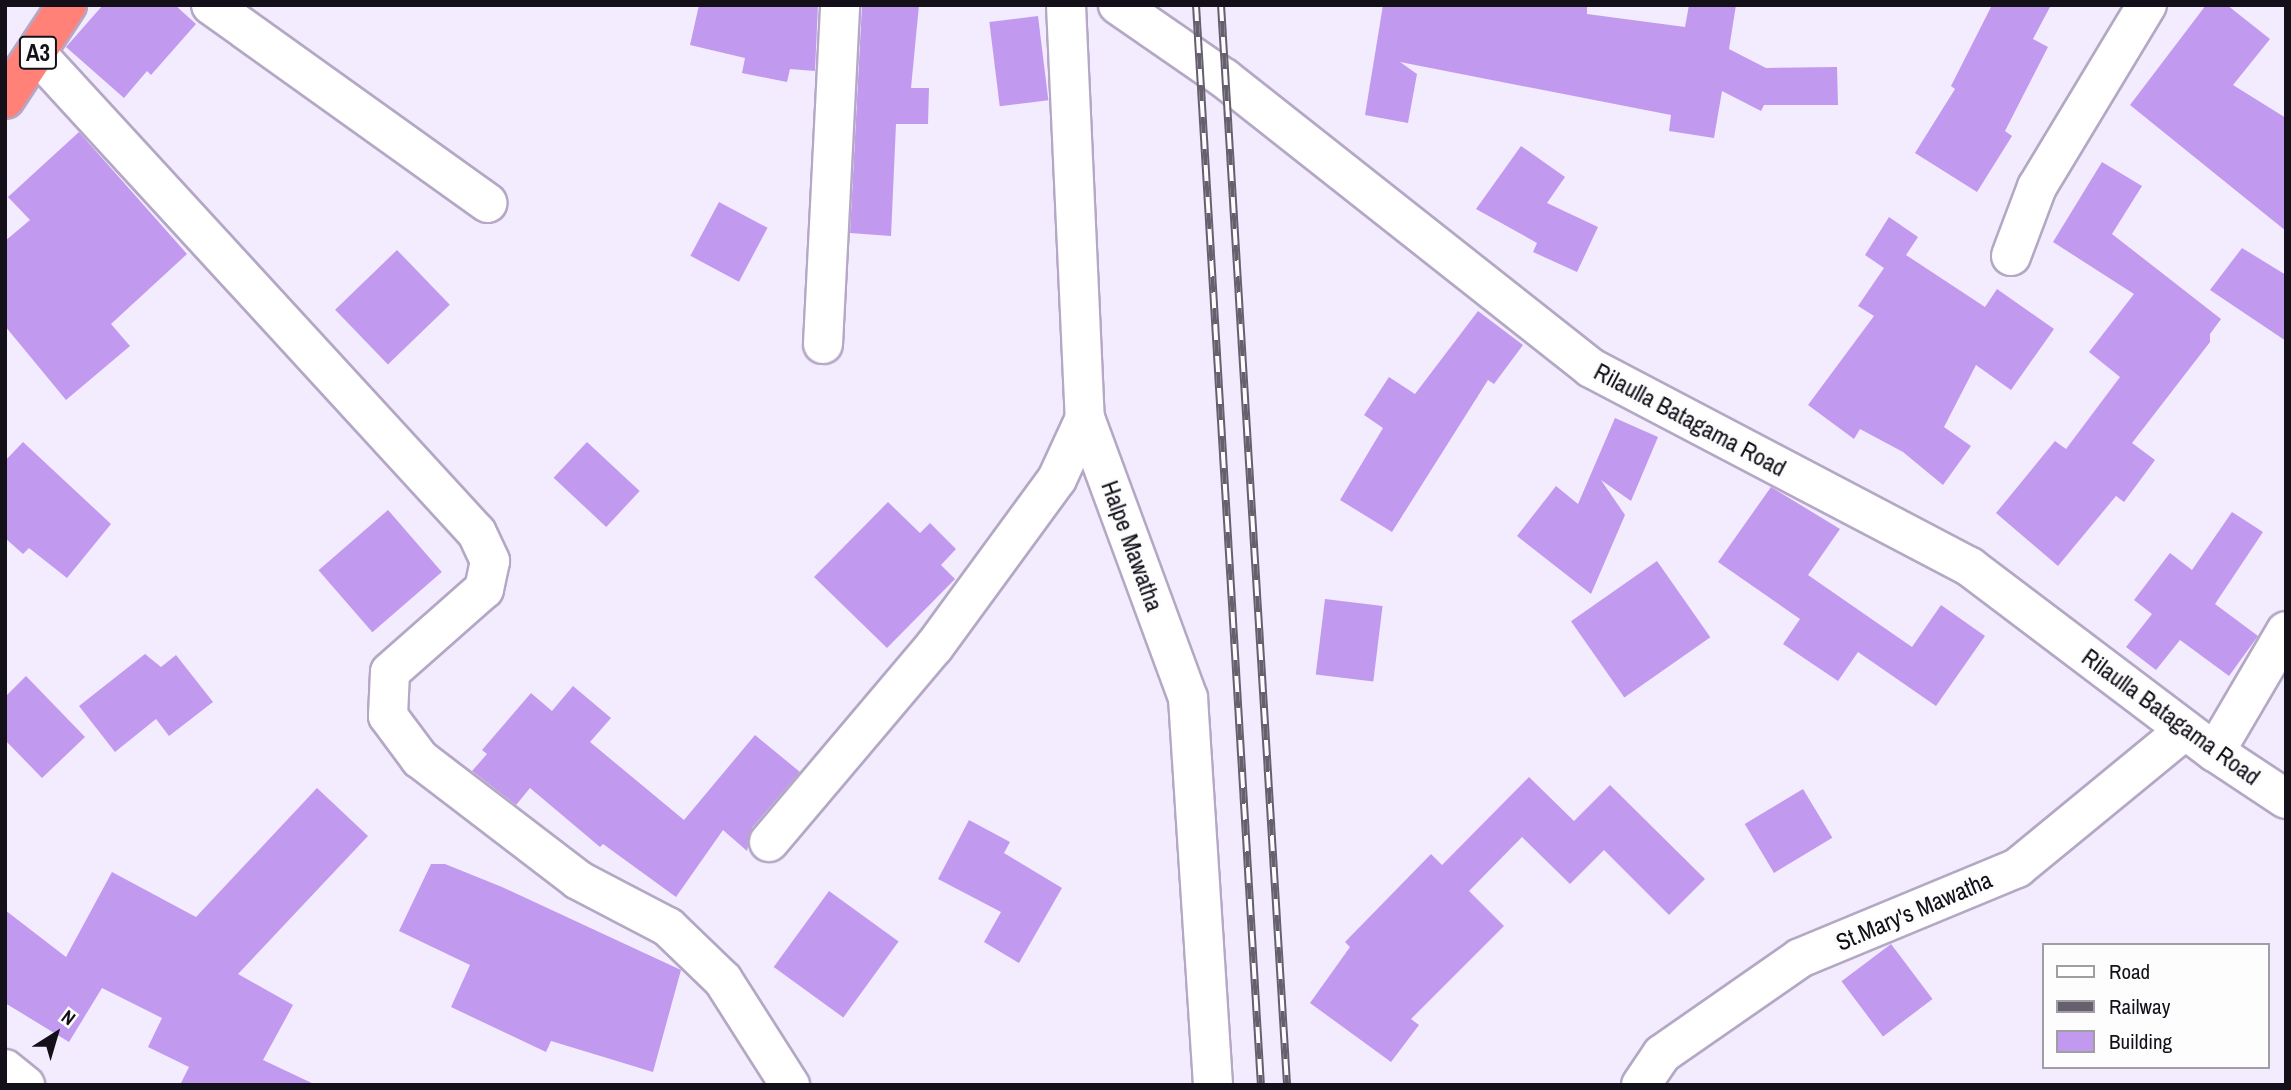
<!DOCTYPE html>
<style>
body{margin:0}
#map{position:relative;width:2291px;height:1090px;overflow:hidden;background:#f3ebfe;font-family:"Archivo Narrow",sans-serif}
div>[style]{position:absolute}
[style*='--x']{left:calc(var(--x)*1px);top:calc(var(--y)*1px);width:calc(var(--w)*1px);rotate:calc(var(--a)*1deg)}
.building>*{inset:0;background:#c19af0;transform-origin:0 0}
.roads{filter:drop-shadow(2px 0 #b4a8c5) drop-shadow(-2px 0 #b4a8c5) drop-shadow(0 2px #b4a8c5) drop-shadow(0 -2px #b4a8c5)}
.street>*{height:38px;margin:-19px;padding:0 19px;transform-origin:19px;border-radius:19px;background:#fff}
.secondary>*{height:38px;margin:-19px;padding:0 19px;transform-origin:19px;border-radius:19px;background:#fff}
.highway>*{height:38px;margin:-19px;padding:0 19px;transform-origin:19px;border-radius:19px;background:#ff8178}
.rail>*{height:8px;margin-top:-4px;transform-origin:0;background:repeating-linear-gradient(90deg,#fdfdfd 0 16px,#66606e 0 32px);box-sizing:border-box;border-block:2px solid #66606e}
span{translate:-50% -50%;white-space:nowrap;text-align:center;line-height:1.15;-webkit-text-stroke:6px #fdfdfd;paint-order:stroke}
.shield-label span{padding:2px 5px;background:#fdfdfd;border:2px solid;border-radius:5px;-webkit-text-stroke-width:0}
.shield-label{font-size:23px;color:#14101a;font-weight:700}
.street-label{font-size:24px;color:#14101a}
.frame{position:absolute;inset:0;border:7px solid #14101a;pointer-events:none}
.legend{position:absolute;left:2042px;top:943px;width:228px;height:126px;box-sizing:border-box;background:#fdfdfd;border:2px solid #a09ea2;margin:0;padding:9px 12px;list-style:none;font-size:21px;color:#14101a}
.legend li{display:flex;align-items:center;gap:14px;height:35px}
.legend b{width:35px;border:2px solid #a09ea2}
.north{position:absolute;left:21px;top:999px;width:70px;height:70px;-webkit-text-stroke:5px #fdfdfd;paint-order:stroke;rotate:37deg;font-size:19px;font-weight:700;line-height:28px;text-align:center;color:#14101a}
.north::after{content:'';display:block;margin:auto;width:24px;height:32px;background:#14101a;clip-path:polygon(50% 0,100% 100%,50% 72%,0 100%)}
</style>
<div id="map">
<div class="building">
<i style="clip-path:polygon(103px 5px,175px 5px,196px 24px,151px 75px,147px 71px,124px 98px,66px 47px)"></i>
<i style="clip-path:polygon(699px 5px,818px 5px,815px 71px,790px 69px,787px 82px,742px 73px,745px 58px,690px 45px)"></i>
<i style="clip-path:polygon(862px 5px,919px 5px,911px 88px,929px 88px,928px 124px,896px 124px,891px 236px,850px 233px)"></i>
<i style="clip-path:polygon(1383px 5px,1587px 5px,1587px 14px,1685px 27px,1689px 5px,1736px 5px,1729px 49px,1766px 68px,1837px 67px,1838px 105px,1764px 105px,1761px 111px,1722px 91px,1714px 138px,1669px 131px,1671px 115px,1400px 62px,1417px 74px,1408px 123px,1365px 115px)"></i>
<i style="clip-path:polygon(1992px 5px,2051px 5px,2033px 39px,2048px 47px,2005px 131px,2012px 136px,1977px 192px,1915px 153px,1955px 89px,1951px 86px)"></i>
<i style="clip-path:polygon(2206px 5px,2227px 5px,2270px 39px,2233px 85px,2286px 118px,2286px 231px,2130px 105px)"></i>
<i style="left:1038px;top:16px;width:85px;height:49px;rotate:83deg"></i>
<i style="clip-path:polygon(79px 132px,187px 254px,111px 324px,130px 346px,66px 400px,5px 326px,5px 241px,30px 220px,8px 197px)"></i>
<i style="clip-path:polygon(1521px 146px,1565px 177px,1547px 203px,1598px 227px,1577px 272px,1533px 252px,1537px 243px,1476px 209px)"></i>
<i style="clip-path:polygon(2102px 162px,2142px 186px,2112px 234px,2221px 319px,2210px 334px,2210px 342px,2132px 443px,2155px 460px,2124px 502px,2116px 496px,2058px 566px,1996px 513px,2055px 441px,2066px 449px,2120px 377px,2089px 352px,2134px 294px,2053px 242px)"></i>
<i style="left:719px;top:202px;width:55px;height:61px;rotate:28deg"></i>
<i style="clip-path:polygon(1889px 217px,1918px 237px,1906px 255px,1985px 307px,1997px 289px,2054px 329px,2011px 390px,1976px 365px,1944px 427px,1971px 446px,1943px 485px,1903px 452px,1860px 429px,1854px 439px,1808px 405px,1874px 316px,1858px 306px,1884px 268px,1865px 255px)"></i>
<i style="clip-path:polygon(2242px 248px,2286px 275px,2286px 341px,2210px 290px)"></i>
<i style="left:397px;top:250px;width:76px;height:86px;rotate:46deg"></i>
<i style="clip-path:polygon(1478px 311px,1523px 345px,1494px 384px,1488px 380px,1392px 532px,1340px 500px,1383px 428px,1364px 415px,1389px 377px,1415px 394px)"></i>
<i style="clip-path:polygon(1615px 418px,1658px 437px,1631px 501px,1601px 480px,1625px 515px,1591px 594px,1517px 536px,1556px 486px,1578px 504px)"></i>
<i style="clip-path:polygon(23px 442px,111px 524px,67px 578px,29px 548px,23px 554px,5px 538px,5px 461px)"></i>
<i style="left:587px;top:442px;width:72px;height:49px;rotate:43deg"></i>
<i style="clip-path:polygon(1771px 487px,1840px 529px,1808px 575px,1912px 647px,1941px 605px,1985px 636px,1936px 706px,1858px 652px,1838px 681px,1783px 644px,1800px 619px,1718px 562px)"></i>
<i style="clip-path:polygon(888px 502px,920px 533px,930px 523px,956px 549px,941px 565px,955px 579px,887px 648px,814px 577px)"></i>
<i style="left:388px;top:510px;width:82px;height:92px;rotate:49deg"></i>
<i style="clip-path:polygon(2232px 512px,2263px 532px,2215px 604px,2258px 636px,2229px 676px,2180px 640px,2156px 670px,2126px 647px,2152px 614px,2134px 600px,2170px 553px,2192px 570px)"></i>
<i style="left:1657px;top:561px;width:93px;height:105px;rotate:55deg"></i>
<i style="left:1325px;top:599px;width:58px;height:76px;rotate:7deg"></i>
<i style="clip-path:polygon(145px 654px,161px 667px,176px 655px,213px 702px,169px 736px,156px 719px,115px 752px,79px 706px)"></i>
<i style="clip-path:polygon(26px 676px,85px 737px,42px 778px,5px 740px,5px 697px)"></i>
<i style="clip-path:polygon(573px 686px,611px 718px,590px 742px,684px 820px,755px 735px,800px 772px,752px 828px,747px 851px,723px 830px,676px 897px,603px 844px,600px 847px,530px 788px,516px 805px,472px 771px,487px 754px,482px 750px,531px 693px,552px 711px)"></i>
<i style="clip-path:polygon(1529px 777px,1574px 821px,1610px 785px,1705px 879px,1669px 915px,1604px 850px,1570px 884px,1522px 837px,1469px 891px,1504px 926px,1411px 1019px,1419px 1025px,1391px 1062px,1310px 1003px,1350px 947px,1345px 942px,1431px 854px,1442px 865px)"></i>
<i style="clip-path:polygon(317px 788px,368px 836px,238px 974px,293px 1005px,263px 1060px,316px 1085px,180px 1085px,189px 1067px,148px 1047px,162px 1018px,102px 988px,69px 1042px,5px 1003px,5px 910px,66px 957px,112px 872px,196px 917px)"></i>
<i style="left:1803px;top:789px;width:57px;height:68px;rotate:59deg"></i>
<i style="clip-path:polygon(969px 820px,1010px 842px,1004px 853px,1062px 888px,1019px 963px,984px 942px,1001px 912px,938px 879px)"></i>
<i style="clip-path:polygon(431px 864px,445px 864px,502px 887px,681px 970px,653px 1072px,551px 1041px,546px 1052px,451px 1007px,470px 965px,399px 931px)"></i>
<i style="left:829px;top:891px;width:86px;height:94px;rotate:36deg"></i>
<i style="left:1891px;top:944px;width:69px;height:62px;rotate:53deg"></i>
</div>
<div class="roads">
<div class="street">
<i style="--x:211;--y:5;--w:340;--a:35.6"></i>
<i style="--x:1066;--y:5;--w:413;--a:87.4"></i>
<i style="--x:1085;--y:418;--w:298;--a:69.8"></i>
<i style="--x:1188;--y:698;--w:388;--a:86.3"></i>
<i style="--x:37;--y:54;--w:650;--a:47.43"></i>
<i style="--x:477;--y:533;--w:31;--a:65"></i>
<i style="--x:490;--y:561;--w:29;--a:102"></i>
<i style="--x:484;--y:589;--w:125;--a:138.6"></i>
<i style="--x:390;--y:672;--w:44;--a:92.6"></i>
<i style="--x:388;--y:716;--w:54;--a:53.3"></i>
<i style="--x:420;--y:759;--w:199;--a:37.4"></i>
<i style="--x:578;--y:880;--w:102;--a:27.6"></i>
<i style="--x:668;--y:927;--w:76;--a:43.9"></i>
<i style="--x:723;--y:980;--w:125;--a:57.5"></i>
<i style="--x:2011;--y:256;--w:74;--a:-69.4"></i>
<i style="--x:2037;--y:187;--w:213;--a:-58.9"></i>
<i style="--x:823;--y:344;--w:339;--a:-87.1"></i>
<i style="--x:2215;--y:752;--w:140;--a:-59.6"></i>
<i style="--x:769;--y:842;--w:255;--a:-49.8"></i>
<i style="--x:934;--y:647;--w:208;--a:-53.8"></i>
<i style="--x:1057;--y:479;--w:67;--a:-65.3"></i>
<i style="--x:5;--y:1069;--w:26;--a:39"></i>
<i style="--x:1641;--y:1085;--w:37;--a:-56"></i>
<i style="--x:1662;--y:1054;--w:168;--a:-34.8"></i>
<i style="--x:1800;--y:958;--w:235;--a:-22.5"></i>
<i style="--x:2017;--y:868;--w:217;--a:-39.4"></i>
</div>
<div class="secondary">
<i style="--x:1118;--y:5;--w:129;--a:34.6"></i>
<i style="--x:1224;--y:78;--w:468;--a:38.3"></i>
<i style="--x:1591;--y:368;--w:428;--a:27.7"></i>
<i style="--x:1970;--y:567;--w:307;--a:37.1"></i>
<i style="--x:2215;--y:752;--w:85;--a:33.5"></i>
</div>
<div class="highway">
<i style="--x:5;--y:99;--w:113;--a:-56.6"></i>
</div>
</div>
<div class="rail">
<i style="--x:1196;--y:5;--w:1082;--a:86.56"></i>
<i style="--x:1221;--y:5;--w:1082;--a:86.5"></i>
</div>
<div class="shield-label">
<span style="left:38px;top:53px">A3</span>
</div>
<div class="street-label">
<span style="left:1690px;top:420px;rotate:28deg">Rilaulla Batagama Road</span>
<span style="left:1132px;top:546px;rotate:70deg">Halpe Mawatha</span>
<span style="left:2171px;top:717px;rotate:36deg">Rilaulla Batagama Road</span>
<span style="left:1914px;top:911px;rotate:-23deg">St.Mary's Mawatha</span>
</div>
<div class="frame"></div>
<ul class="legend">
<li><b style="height:9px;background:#fff"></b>Road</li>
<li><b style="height:9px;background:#66606e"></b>Railway</li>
<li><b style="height:19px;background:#c19af0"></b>Building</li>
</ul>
<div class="north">N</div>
</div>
